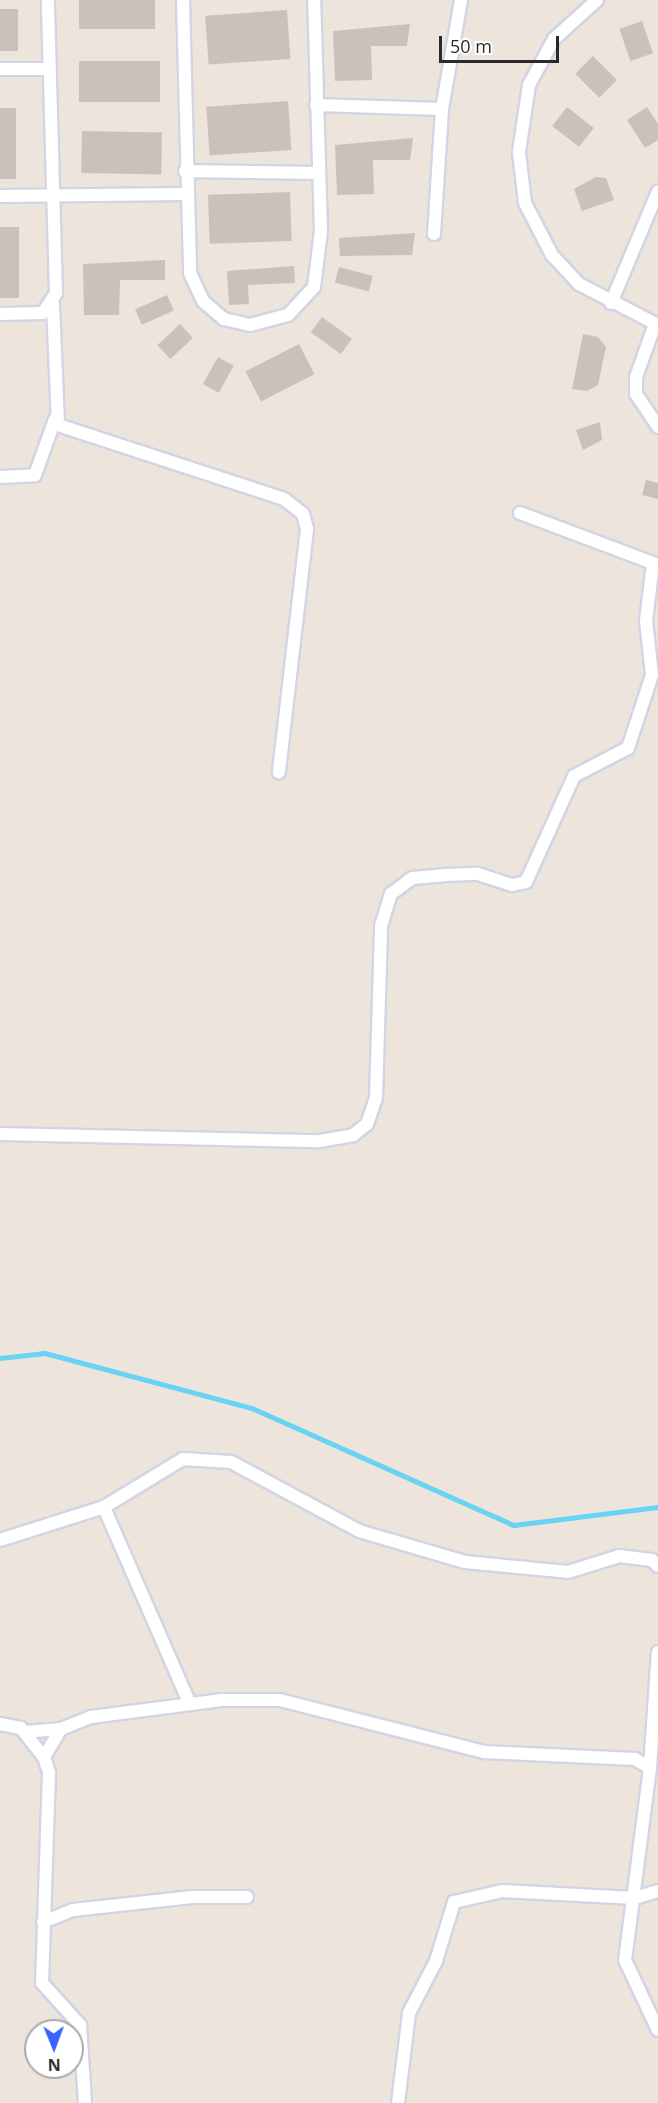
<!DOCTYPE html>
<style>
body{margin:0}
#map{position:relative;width:658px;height:2103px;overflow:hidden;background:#ede5db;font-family:"Open Sans",sans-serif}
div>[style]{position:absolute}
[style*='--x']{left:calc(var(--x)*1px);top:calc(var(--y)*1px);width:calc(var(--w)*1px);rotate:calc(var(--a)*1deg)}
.stream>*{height:4.5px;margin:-2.25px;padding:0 2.25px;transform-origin:2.25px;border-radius:2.25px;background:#6ad3f3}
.building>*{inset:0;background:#c8c2bb;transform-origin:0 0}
.roads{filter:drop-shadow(2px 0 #d1d5e4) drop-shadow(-2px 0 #d1d5e4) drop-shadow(0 2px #d1d5e4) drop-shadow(0 -2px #d1d5e4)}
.minor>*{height:12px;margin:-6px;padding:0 6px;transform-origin:6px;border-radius:6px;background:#fff}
span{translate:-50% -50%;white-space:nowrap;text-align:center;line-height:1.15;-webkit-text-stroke:4.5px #fff;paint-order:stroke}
.north{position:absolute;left:24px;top:2019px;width:60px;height:60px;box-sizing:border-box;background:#fff;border:2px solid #aaa;border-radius:50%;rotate:179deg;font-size:16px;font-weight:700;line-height:24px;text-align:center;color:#2a2a2a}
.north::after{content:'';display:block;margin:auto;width:21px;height:27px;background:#3662ff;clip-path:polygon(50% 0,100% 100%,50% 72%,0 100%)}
.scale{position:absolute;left:439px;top:36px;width:120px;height:27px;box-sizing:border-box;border:3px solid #2a2a2a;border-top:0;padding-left:8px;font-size:18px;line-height:21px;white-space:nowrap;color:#2a2a2a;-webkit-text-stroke:4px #fff;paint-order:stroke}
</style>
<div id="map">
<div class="stream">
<i style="--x:0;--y:1358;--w:45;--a:-6.3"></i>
<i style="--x:45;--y:1353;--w:214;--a:14.9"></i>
<i style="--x:252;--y:1408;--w:287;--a:24.1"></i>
<i style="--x:514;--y:1525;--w:145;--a:-7.1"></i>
</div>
<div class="building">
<i style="left:79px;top:0;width:76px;height:29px"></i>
<i style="left:0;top:9px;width:18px;height:42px"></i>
<i style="left:287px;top:10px;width:49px;height:82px;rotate:86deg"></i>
<i style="left:642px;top:21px;width:34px;height:24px;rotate:71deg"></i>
<i style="clip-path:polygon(410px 24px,407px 46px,371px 46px,372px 80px,335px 81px,333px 31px)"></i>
<i style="left:593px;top:56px;width:34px;height:25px;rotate:45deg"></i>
<i style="left:79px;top:61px;width:81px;height:41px"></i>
<i style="left:288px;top:101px;width:49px;height:82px;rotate:86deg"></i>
<i style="left:567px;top:107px;width:34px;height:24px;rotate:38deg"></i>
<i style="clip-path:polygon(647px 107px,658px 124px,658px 140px,645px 148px,627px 120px)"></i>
<i style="left:0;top:108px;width:16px;height:71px"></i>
<i style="left:82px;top:131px;width:80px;height:42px;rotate:1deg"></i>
<i style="clip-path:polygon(413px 138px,410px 160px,373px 160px,374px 194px,337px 195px,335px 145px)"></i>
<i style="clip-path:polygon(596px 177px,606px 178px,614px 200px,582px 211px,574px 189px)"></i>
<i style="left:290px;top:192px;width:49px;height:82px;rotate:88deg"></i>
<i style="left:0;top:227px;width:19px;height:71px"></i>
<i style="clip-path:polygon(415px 233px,412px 255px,340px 256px,339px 238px)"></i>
<i style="clip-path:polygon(165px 260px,165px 280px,120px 280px,119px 315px,84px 315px,83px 264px)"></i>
<i style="clip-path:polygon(294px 266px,295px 283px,248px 285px,249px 304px,229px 305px,227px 271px)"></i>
<i style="left:339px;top:267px;width:35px;height:16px;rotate:15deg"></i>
<i style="left:167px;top:295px;width:17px;height:35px;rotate:66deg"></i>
<i style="left:322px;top:317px;width:37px;height:19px;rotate:36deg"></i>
<i style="left:180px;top:324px;width:19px;height:31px;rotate:47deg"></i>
<i style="clip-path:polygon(583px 334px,598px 337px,606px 347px,598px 385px,587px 391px,572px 389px)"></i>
<i style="left:299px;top:344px;width:34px;height:60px;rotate:63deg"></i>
<i style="left:218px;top:357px;width:18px;height:31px;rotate:29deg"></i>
<i style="clip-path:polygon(600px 422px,602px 440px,583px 450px,576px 430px)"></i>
<i style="clip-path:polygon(646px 480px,658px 483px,658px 499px,642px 495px)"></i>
</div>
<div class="roads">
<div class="minor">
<i style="--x:183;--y:0;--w:273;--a:88.5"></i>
<i style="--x:190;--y:273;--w:31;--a:65"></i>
<i style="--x:203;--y:301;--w:28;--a:41"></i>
<i style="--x:224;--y:319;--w:27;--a:13"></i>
<i style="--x:250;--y:325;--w:39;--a:-15"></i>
<i style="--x:288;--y:315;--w:38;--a:-47"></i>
<i style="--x:314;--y:287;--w:56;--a:-82.9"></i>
<i style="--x:321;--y:231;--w:231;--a:-91.7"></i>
<i style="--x:597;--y:0;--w:58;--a:137.8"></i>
<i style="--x:554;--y:39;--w:52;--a:118.5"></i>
<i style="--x:529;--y:85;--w:68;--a:98.5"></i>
<i style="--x:519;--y:152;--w:51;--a:83.3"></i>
<i style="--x:525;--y:203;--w:59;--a:62.6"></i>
<i style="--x:552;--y:255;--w:40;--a:47"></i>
<i style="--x:579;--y:284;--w:89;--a:27.4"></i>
<i style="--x:0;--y:69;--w:49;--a:0"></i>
<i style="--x:316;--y:105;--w:126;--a:1.8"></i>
<i style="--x:442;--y:109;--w:111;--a:-80.1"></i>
<i style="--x:185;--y:171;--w:134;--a:0.9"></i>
<i style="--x:0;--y:196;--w:186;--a:-0.6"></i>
<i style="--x:434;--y:234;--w:125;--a:-86.3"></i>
<i style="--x:611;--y:303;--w:121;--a:-67.2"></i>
<i style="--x:53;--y:304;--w:121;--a:87.6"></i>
<i style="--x:58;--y:425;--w:238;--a:18.1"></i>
<i style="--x:284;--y:499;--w:24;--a:38"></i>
<i style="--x:303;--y:514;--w:16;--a:75"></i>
<i style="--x:307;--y:529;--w:245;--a:96.6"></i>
<i style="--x:0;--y:314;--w:43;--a:-1.3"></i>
<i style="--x:43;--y:313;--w:24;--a:-57"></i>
<i style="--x:56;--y:293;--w:293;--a:-91.6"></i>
<i style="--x:655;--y:324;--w:56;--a:109.7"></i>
<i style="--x:636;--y:377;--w:17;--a:90"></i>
<i style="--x:636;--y:394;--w:40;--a:56"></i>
<i style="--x:0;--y:477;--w:35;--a:-3"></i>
<i style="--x:35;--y:475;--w:59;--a:-70.3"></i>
<i style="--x:520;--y:513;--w:147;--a:20.6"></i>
<i style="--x:0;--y:1134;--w:320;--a:1.3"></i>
<i style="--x:320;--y:1141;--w:34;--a:-10"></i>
<i style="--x:353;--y:1135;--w:18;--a:-38"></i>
<i style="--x:367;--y:1124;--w:28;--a:-71"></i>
<i style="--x:376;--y:1098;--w:172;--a:-88.3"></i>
<i style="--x:381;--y:926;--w:34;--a:-73"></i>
<i style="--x:391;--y:894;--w:26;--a:-37"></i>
<i style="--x:412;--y:878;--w:32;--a:-5"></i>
<i style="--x:444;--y:875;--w:34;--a:-2"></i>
<i style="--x:478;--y:874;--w:36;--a:18"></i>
<i style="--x:512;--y:885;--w:14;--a:-12"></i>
<i style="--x:526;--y:882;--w:116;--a:-65.6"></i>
<i style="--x:574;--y:776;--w:61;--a:-27.4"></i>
<i style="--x:628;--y:748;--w:77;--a:-71.8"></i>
<i style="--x:652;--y:675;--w:54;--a:-96.3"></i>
<i style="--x:646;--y:621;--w:58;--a:-83.1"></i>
<i style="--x:0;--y:1540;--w:109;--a:-17.6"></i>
<i style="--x:189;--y:1702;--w:213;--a:-113.6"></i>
<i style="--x:104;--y:1507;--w:92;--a:-31.3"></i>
<i style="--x:183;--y:1459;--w:48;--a:3.6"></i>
<i style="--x:231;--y:1462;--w:145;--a:28.3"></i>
<i style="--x:359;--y:1531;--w:110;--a:16.3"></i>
<i style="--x:465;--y:1562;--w:103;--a:5.5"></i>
<i style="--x:568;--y:1572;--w:53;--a:-17.4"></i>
<i style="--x:619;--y:1556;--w:33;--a:7"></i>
<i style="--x:652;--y:1560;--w:8;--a:45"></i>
<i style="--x:0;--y:1724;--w:21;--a:11"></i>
<i style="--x:21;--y:1728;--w:37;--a:52"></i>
<i style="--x:44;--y:1757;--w:16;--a:72"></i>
<i style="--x:49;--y:1772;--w:211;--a:91.9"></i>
<i style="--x:42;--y:1983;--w:57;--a:47.9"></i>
<i style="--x:80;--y:2025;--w:78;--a:86.3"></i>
<i style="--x:25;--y:1732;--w:36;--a:-5"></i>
<i style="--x:44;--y:1757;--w:33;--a:-59"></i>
<i style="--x:61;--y:1729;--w:32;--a:-22"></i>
<i style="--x:91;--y:1717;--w:132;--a:-7.4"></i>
<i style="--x:222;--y:1700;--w:58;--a:0"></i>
<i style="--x:280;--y:1700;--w:211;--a:14.3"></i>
<i style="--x:484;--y:1752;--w:151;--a:2.7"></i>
<i style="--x:635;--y:1759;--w:17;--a:31"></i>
<i style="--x:650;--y:1768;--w:194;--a:97.4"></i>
<i style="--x:625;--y:1960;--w:77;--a:64.8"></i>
<i style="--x:650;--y:1768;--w:116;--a:-86.1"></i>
<i style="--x:43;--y:1922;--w:32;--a:-22"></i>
<i style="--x:73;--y:1910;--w:120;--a:-6.2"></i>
<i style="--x:192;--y:1897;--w:55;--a:0"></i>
<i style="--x:398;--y:2103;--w:91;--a:-83"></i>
<i style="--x:409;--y:2013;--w:59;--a:-62.6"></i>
<i style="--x:436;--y:1961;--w:62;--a:-73"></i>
<i style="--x:454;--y:1902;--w:49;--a:-12.9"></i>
<i style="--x:502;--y:1891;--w:133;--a:3"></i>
<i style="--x:635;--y:1898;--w:24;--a:-17"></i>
</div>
</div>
<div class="north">N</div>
<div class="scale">50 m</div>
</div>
